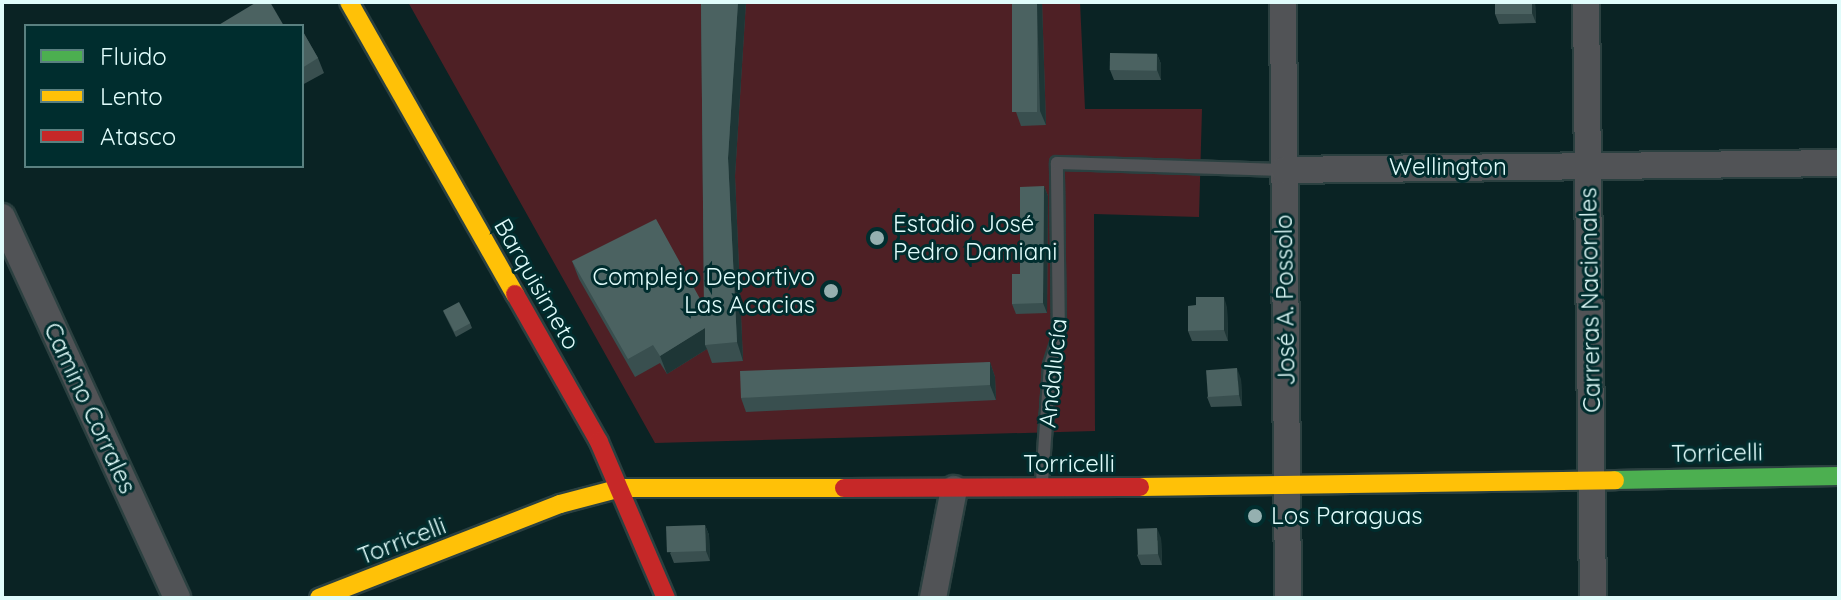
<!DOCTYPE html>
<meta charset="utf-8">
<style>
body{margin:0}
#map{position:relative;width:1841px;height:600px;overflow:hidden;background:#0a2324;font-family:Quicksand,sans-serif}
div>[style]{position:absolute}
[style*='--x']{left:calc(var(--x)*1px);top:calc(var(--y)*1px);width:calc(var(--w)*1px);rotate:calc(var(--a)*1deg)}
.green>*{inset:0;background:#4e2025}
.roads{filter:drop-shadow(2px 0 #2b4040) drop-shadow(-2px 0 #2b4040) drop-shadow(0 2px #2b4040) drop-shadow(0 -2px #2b4040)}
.lane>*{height:12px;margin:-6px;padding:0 6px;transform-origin:6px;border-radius:6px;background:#515356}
.street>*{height:26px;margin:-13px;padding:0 13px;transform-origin:13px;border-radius:13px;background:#515356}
.fast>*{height:18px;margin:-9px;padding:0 9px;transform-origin:9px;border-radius:9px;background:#4caf50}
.slow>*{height:18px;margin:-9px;padding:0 9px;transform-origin:9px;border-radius:9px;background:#ffc107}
.jam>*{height:18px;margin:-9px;padding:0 9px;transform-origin:9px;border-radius:9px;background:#c62828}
.wall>*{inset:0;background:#394f4f}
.shaded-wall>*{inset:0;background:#1e3636}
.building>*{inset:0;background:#4b6261;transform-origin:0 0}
.dots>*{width:22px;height:22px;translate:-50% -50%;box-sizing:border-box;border:4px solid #002d2e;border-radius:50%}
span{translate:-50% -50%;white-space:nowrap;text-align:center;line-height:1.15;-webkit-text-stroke:6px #002d2e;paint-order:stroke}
.street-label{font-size:24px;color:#e0fcfb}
.poi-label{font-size:24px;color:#e0fcfb}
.left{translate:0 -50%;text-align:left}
.right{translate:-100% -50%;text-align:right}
.frame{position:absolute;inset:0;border:4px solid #e0fcfb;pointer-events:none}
.legend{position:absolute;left:24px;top:24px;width:280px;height:144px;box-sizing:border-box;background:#002d2e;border:2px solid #5a8080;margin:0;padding:10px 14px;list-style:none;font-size:24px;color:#e0fcfb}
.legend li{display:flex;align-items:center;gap:16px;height:40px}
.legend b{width:40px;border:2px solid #5a8080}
</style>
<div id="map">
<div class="green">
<i style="clip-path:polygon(408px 2px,1080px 2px,1085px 109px,1202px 109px,1199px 217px,1094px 214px,1095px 431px,655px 443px)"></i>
</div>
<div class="roads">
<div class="lane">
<i style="--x:1042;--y:482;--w:117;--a:-86.1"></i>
<i style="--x:1050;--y:365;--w:28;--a:-72"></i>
<i style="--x:1059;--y:338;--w:175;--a:-90.7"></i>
<i style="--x:1057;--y:163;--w:227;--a:1.8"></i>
</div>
<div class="street">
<i style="--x:1283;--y:2;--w:596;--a:89.52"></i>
<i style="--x:1586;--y:2;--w:596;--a:89.33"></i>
<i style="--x:1284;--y:170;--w:555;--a:-0.72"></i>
<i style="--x:2;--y:217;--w:419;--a:65.3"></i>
<i style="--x:933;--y:598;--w:111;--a:-79.1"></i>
</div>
<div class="fast">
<i style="--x:1615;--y:480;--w:224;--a:-1"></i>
</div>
<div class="slow">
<i style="--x:349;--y:2;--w:336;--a:60.4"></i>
<i style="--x:1140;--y:487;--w:475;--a:-0.8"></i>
<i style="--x:319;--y:598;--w:259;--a:-21.3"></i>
<i style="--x:560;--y:504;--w:63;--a:-14.7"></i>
<i style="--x:621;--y:488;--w:223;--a:0"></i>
</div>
<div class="jam">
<i style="--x:515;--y:294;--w:170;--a:60.4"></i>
<i style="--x:599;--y:442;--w:170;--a:66.8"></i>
<i style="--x:844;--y:488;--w:296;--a:-0.2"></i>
</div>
</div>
<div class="wall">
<i style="clip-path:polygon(701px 2px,746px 2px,735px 176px,743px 361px,712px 363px,707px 349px,667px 374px,660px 363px,635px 377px,579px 279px,572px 261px,704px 306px)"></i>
<i style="clip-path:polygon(1012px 2px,1042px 2px,1046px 125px,1021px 126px,1016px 112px)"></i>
<i style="clip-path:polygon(1495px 2px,1535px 2px,1536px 23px,1499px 24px,1495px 14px)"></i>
<i style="clip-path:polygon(302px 30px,318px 58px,324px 73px,302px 85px)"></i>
<i style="clip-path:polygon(1157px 54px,1161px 64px,1161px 80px,1114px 80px,1110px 70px)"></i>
<i style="clip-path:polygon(1044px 186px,1048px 196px,1047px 313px,1016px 314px,1012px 304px)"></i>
<i style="clip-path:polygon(1227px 307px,1228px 341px,1192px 341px,1188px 331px)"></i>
<i style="clip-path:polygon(443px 311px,470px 323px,472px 328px,456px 337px)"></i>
<i style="clip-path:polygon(990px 362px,995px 377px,996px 400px,746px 412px,741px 398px)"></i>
<i style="clip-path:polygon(1241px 379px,1242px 406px,1211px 407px,1207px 397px)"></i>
<i style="clip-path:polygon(705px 525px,709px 535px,710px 561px,674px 563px,670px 553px)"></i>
<i style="clip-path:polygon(1161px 538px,1162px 565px,1141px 565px,1137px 555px)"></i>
</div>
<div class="shaded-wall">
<i style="clip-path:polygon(738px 2px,746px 2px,735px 176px,743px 361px,737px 342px,728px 158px)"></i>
<i style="clip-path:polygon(1037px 2px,1042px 2px,1046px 125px,1040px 111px)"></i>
<i style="clip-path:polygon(1532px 2px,1535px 2px,1536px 23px,1532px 13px)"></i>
<i style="clip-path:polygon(1157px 54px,1161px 64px,1161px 80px,1157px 70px)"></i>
<i style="clip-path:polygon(1044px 186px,1048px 196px,1047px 313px,1043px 303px)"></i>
<i style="clip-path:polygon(1224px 297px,1227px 307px,1228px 341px,1224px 330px)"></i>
<i style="clip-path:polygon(705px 328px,705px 345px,707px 349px,667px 374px,660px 356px)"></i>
<i style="clip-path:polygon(990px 362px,995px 377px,996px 400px,990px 385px)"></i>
<i style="clip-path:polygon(1237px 368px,1241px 379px,1242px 406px,1239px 395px)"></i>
<i style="clip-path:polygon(705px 525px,709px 535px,710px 561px,706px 551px)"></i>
<i style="clip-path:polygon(1157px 528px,1161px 538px,1162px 565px,1158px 554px)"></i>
</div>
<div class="building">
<i style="clip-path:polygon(257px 2px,270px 2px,284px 26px,217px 26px)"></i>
<i style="clip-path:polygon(701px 2px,738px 2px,728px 158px,737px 342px,705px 345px,705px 328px,660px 356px,653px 345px,628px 359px,572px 261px,656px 219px,704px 306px)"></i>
<i style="left:1012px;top:2px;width:25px;height:110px"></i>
<i style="left:1495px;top:2px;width:37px;height:12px"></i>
<i style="clip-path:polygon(302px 30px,318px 58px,302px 68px)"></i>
<i style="left:1110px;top:53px;width:47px;height:17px;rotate:1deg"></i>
<i style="clip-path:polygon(1044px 186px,1043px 303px,1012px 304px,1012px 274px,1020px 274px,1020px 187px)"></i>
<i style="clip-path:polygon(1196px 297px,1224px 297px,1224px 330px,1188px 331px,1188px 306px,1196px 305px)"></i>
<i style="left:459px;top:302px;width:24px;height:18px;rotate:62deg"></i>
<i style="clip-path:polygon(990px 362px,990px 385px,741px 398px,740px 371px)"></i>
<i style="left:1237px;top:368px;width:27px;height:31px;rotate:86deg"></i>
<i style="left:705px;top:525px;width:26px;height:39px;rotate:88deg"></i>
<i style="left:1157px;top:528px;width:26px;height:20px;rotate:88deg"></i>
</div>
<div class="dots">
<i style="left:877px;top:238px;background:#95b0b0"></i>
<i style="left:831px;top:291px;background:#95b0b0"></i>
<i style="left:1255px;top:516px;background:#95b0b0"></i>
</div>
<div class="street-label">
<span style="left:1448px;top:167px">Wellington</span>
<span style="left:537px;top:284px;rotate:60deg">Barquisimeto</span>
<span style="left:1285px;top:300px;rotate:-91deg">José A. Possolo</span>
<span style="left:1590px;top:300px;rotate:-91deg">Carreras Nacionales</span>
<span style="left:1053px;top:373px;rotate:-84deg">Andalucía</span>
<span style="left:90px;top:408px;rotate:65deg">Camino Corrales</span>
<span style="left:1717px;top:453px;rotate:-1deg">Torricelli</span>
<span style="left:1069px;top:464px">Torricelli</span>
<span style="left:402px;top:541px;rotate:-21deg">Torricelli</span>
</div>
<div class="poi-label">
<span class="left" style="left:893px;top:238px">Estadio José<br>Pedro Damiani</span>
<span class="right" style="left:815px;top:291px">Complejo Deportivo<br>Las Acacias</span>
<span class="left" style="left:1271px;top:516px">Los Paraguas</span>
</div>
<div class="frame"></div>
<ul class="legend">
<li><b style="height:10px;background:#4caf50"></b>Fluido</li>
<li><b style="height:10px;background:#ffc107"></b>Lento</li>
<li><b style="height:10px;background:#c62828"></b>Atasco</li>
</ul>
</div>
